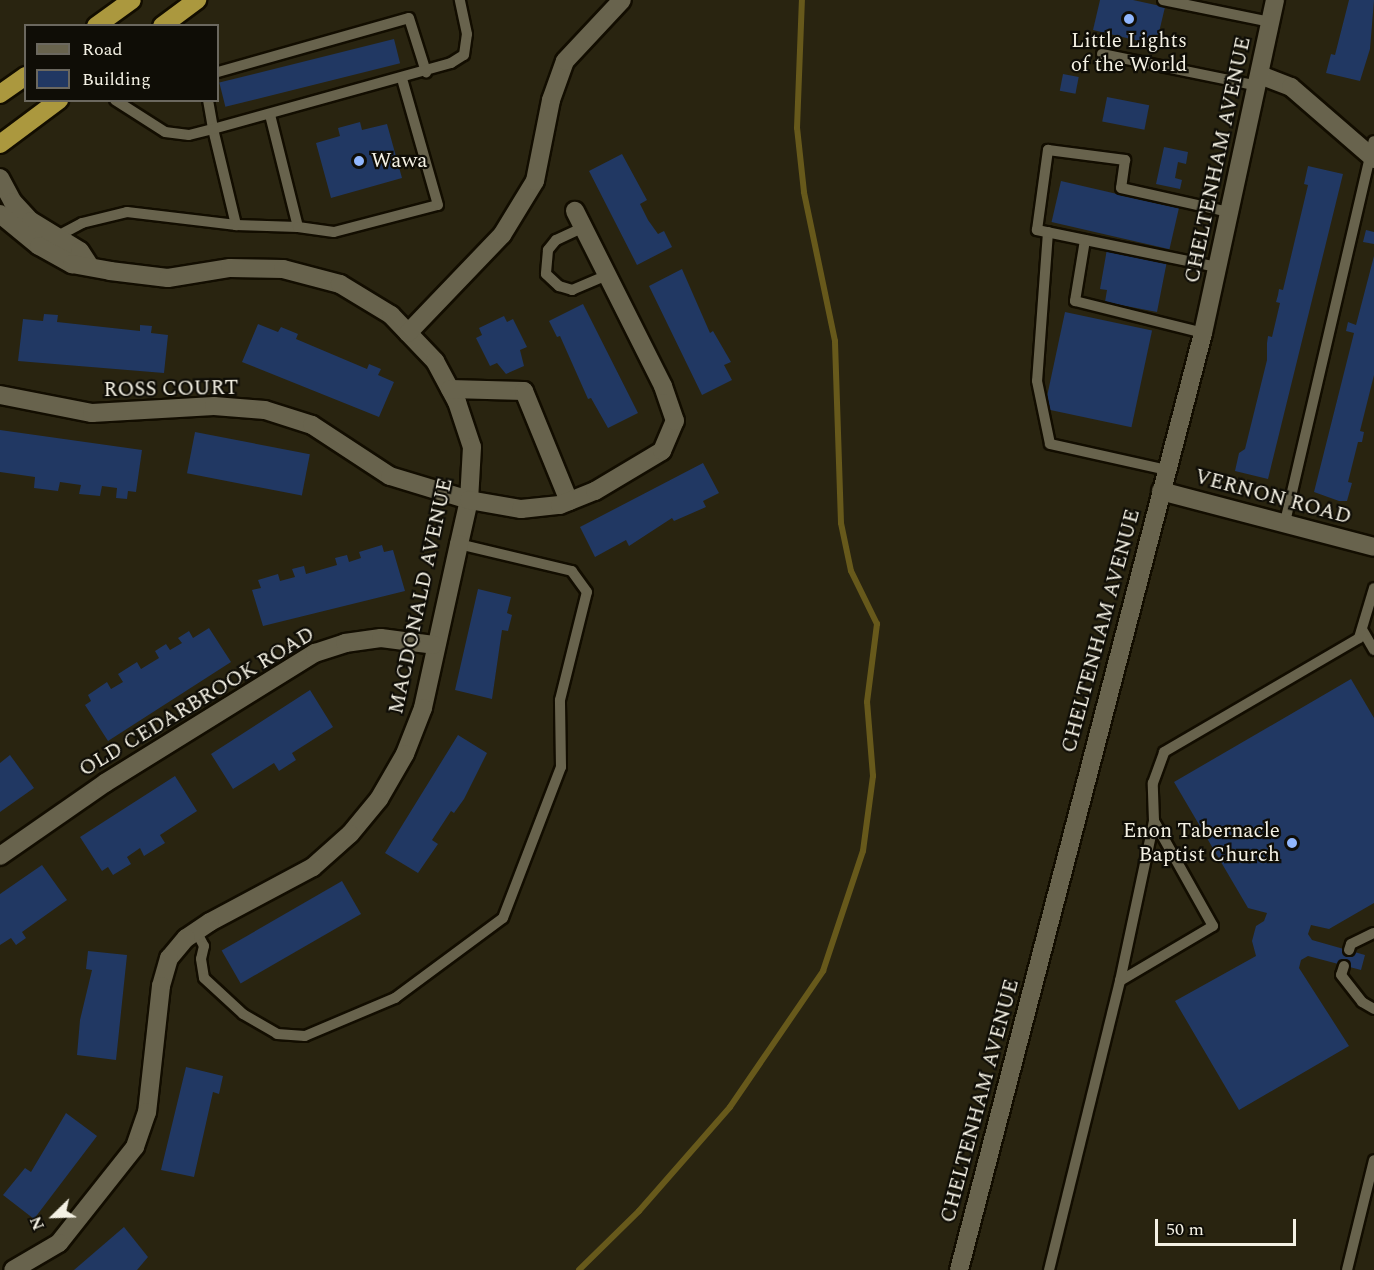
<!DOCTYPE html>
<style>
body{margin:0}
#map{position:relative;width:1374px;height:1270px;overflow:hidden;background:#292410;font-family:Spectral,serif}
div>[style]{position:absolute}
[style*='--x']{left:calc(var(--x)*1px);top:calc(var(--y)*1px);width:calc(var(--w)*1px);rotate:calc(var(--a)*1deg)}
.stream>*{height:6px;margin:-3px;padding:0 3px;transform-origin:3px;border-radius:3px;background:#67591b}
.building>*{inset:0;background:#213863;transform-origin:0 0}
.roads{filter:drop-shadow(2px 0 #120d00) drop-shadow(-2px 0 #120d00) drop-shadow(0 2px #120d00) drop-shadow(0 -2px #120d00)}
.service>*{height:10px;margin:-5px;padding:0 5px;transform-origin:5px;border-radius:5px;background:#68634d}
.minor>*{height:18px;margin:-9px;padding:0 9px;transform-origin:9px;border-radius:9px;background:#68634d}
.secondary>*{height:18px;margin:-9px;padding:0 9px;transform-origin:9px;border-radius:9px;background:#68634d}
.trunk>*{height:18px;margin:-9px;padding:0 9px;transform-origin:9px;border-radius:9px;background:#ab983e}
.dots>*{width:16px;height:16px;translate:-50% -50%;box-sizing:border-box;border:3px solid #0f0d06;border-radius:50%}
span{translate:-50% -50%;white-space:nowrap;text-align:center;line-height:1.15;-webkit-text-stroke:4.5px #0f0d06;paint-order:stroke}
.poi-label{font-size:21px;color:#f4f1e4}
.left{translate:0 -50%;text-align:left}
.right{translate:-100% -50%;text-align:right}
.street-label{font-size:21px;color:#f4f1e4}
.legend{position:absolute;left:24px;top:24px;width:195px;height:78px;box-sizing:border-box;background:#0f0d06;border:2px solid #6b685f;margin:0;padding:8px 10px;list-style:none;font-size:18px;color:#f4f1e4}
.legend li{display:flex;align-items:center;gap:12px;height:30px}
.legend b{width:30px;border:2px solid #6b685f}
.north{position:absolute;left:24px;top:1186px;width:60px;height:60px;-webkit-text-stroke:4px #0f0d06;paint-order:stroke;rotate:247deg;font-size:16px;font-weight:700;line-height:24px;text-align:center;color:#f4f1e4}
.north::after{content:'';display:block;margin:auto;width:21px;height:27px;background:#f4f1e4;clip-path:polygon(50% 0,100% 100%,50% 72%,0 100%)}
.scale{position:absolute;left:1155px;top:1219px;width:141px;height:27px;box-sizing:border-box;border:3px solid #f4f1e4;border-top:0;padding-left:8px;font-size:18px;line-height:21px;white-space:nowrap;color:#f4f1e4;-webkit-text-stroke:4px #0f0d06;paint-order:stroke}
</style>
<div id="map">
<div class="stream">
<i style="--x:579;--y:1270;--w:84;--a:-44.5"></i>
<i style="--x:639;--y:1211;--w:138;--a:-48.8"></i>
<i style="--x:730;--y:1107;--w:165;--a:-55.6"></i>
<i style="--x:823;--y:971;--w:126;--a:-71.6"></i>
<i style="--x:863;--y:851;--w:76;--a:-82.4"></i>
<i style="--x:873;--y:776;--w:74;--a:-94.6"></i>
<i style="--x:867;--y:702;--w:79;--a:-82.7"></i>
<i style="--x:877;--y:624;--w:59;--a:-116.1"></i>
<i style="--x:851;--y:571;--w:49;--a:-101.8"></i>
<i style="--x:841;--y:523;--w:182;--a:-91.9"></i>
<i style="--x:835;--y:341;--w:152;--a:-101.8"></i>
<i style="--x:804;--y:192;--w:64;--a:-96.2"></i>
<i style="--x:797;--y:128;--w:128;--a:-87.8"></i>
</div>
<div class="building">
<i style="clip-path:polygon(1100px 0,1133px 0,1165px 7px,1156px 45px,1093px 30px)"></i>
<i style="clip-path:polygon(1349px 0,1374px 0,1370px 49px,1360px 81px,1326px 73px,1331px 54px,1335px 55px)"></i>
<i style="left:394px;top:39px;width:25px;height:180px;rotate:76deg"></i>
<i style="left:1063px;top:74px;width:16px;height:17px;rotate:11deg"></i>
<i style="left:1107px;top:97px;width:43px;height:25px;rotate:11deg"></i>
<i style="clip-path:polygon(360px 122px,362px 130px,387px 124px,402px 178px,331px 198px,316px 143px,340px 136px,338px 128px)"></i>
<i style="clip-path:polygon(1164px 147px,1188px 152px,1186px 164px,1178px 162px,1175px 178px,1182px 180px,1180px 189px,1156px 184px)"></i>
<i style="clip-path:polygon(622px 154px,647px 200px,640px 204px,648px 220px,658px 234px,664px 231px,672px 247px,637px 265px,589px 171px)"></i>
<i style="clip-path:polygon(1308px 166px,1343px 174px,1268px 479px,1235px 471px,1239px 453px,1245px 449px,1267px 360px,1267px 343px,1268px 336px,1272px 337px,1280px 303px,1276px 302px,1278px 295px,1279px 289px,1283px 290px,1308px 185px,1304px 184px)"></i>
<i style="left:1061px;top:181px;width:121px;height:42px;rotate:13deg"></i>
<i style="clip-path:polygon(1366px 230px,1374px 232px,1374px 244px,1363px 242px)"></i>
<i style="clip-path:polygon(1107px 249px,1167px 261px,1157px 312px,1105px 302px,1107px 290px,1100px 289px)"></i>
<i style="clip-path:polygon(1374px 256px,1374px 375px,1360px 431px,1364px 432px,1362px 442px,1358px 442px,1348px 482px,1352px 483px,1347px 501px,1339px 501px,1314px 492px,1354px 333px,1346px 331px,1348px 322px,1356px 325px)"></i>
<i style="clip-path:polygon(682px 269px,710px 333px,713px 331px,731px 362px,724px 365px,732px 380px,702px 395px,649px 286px)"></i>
<i style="clip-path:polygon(583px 304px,638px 413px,608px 428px,591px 398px,588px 399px,560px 336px,557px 337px,549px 321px)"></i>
<i style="left:1065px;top:312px;width:89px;height:99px;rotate:12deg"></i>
<i style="clip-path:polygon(44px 314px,58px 315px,57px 322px,140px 331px,140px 325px,152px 326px,151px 333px,168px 335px,164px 373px,18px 361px,23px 319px,43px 321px)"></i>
<i style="clip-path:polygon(504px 316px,507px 322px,513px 319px,527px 347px,520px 350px,524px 366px,506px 374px,497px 363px,490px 366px,476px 338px,482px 335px,479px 328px)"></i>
<i style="clip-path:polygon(258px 324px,278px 332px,281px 327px,298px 334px,296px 339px,367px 369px,369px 364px,381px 369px,378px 375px,394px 382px,379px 417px,242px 362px)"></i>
<i style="clip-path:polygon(0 430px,142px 450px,136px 492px,128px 491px,127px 499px,116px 498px,117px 488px,102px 486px,100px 496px,79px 494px,81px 485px,60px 482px,58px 491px,34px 488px,35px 477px,0 472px)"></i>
<i style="left:195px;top:432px;width:117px;height:42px;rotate:11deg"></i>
<i style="clip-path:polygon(703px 463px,719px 493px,703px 501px,706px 507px,674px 521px,672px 518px,629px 546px,626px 540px,595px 557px,580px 527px)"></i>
<i style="clip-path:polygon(382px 545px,384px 552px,393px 550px,405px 591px,263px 626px,252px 590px,261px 588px,258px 580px,278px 574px,280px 581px,295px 577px,292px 569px,304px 566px,306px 574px,337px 565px,335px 558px,347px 555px,349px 562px,361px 558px,359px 552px)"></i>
<i style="clip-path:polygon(478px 589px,511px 597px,507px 613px,512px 615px,508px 631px,502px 630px,492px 699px,455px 690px)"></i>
<i style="clip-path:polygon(209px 628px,231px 662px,108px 741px,85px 705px,91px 701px,88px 695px,107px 682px,111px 689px,123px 682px,118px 674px,137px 662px,141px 669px,159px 658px,155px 651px,166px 644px,170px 650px,182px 643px,178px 638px,189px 631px,193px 638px)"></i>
<i style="clip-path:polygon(1351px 679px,1374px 718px,1374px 903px,1329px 929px,1311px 925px,1308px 934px,1312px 940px,1365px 955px,1361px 970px,1308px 956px,1301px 960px,1299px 968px,1349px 1046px,1239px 1110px,1175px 1001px,1256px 956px,1252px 941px,1256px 926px,1264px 921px,1267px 913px,1248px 908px,1174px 782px)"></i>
<i style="clip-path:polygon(310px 690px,333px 727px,292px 753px,296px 760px,279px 771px,274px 763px,233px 789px,211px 754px)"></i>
<i style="clip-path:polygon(458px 735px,487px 753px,464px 799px,454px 813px,451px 811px,432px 840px,438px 844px,418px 873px,385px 853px)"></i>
<i style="clip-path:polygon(10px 755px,34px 788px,0 812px,0 763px)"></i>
<i style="clip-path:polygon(175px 776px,197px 811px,160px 835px,165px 843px,144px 856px,140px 848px,127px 857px,131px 864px,113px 875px,108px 867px,102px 871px,80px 837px)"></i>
<i style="clip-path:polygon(42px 865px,67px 900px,22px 932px,26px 938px,16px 945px,11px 938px,0 945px,0 894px)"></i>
<i style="left:342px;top:881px;width:38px;height:139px;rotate:60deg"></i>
<i style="clip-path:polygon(88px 951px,127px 955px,116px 1060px,77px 1055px,80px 1020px,92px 970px,86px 969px)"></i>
<i style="clip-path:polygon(186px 1067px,223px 1076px,219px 1094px,213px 1092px,194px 1177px,161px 1170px)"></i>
<i style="clip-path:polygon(66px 1113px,97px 1136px,34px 1219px,3px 1195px,25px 1168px,31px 1172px)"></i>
<i style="clip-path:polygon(124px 1227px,148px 1257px,137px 1270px,74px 1270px)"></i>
</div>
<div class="roads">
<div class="service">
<i style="--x:1163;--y:0;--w:109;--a:11.6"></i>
<i style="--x:1102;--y:54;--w:159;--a:11.6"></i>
<i style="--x:218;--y:72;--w:198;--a:-15.8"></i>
<i style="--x:409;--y:18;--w:57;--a:72.5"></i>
<i style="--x:115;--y:100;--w:59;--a:32.6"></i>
<i style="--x:165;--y:132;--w:24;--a:7"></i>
<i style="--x:189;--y:135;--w:25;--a:-14"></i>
<i style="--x:213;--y:129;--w:99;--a:76.5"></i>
<i style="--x:236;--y:225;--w:62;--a:1.8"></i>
<i style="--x:298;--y:227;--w:115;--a:-104"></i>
<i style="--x:208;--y:100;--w:29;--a:80"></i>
<i style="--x:213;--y:129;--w:247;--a:-15.5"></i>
<i style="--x:451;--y:63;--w:15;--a:-32"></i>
<i style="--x:464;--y:55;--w:21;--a:-82"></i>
<i style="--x:467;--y:34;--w:35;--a:-102"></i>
<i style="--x:298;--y:227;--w:36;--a:8"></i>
<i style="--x:334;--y:232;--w:107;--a:-14.6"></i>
<i style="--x:438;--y:205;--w:131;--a:-105.9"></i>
<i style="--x:584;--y:227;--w:31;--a:155"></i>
<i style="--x:556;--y:240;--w:13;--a:129"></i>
<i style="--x:548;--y:250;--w:24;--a:95"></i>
<i style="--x:546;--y:274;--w:18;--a:43"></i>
<i style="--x:559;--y:286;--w:14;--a:17"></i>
<i style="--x:572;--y:290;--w:39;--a:-23"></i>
<i style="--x:1048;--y:232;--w:149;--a:94.2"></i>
<i style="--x:1037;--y:381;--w:64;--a:78.3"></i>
<i style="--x:1050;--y:444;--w:120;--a:12.5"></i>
<i style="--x:54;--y:238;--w:32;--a:-28"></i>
<i style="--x:82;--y:223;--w:46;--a:-13.7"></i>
<i style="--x:127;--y:212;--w:110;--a:6.8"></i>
<i style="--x:1085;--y:240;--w:62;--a:99.3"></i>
<i style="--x:1075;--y:301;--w:132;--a:14"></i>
<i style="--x:1217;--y:267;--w:184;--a:-168.4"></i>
<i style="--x:1037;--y:230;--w:81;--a:-82.2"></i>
<i style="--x:1048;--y:150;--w:78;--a:7.4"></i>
<i style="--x:1125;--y:160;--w:28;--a:98"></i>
<i style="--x:1121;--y:188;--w:111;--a:12.5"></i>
<i style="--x:1285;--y:522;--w:391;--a:-76.9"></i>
<i style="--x:1363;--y:631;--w:22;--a:60"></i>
<i style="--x:196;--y:931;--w:17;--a:62"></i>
<i style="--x:204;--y:946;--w:13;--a:103"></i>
<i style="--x:201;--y:959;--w:19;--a:81"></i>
<i style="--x:204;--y:978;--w:53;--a:42.7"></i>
<i style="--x:243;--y:1014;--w:39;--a:30"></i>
<i style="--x:277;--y:1034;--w:28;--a:4"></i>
<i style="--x:305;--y:1036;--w:98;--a:-22.9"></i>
<i style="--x:395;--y:998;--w:134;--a:-36.5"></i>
<i style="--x:503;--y:918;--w:162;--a:-69"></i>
<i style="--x:561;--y:767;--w:67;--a:-90.9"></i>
<i style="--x:560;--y:700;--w:111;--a:-76"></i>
<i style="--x:587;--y:592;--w:26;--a:-126"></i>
<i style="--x:572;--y:571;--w:116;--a:-166.6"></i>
<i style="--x:1349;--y:950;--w:6;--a:-72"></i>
<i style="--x:1351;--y:944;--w:25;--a:-26"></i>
<i style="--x:1344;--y:966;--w:9;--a:108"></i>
<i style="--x:1341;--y:975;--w:34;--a:52"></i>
<i style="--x:1362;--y:1002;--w:14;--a:30"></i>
<i style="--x:1120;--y:981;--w:108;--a:-30.6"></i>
<i style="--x:1213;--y:926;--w:120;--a:-119.3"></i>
<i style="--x:1049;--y:1270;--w:298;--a:-76.2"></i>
<i style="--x:1120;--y:981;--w:164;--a:-78"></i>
<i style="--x:1154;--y:821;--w:38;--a:-92"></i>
<i style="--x:1153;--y:783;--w:33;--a:-70"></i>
<i style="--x:1164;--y:752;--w:226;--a:-30.3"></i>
<i style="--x:1359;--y:638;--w:52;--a:-73.3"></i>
<i style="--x:1347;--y:1270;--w:113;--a:-76.2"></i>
</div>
<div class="minor">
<i style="--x:1260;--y:75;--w:33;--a:21"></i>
<i style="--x:1291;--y:87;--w:110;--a:40.9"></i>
<i style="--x:0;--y:178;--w:27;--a:62"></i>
<i style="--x:13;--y:202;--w:26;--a:47"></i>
<i style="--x:31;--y:221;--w:57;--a:31.5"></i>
<i style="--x:80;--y:251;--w:17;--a:57"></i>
<i style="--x:0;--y:214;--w:50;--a:39.4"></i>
<i style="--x:39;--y:246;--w:38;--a:29"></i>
<i style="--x:72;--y:264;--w:39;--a:10"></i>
<i style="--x:110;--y:271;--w:58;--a:6.9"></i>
<i style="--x:168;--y:278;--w:63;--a:-9.2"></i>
<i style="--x:230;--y:268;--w:53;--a:1.1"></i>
<i style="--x:283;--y:269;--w:59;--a:14.7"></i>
<i style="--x:340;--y:284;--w:60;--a:31.3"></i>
<i style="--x:391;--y:315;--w:64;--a:46.3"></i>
<i style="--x:435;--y:361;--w:47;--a:61.8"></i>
<i style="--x:457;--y:402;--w:47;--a:71.6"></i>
<i style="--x:472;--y:447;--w:53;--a:93.2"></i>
<i style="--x:469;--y:500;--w:45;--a:102.8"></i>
<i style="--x:459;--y:544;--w:168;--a:102.4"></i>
<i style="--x:423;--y:708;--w:49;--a:111.4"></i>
<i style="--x:405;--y:754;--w:52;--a:120"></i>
<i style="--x:379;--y:799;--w:45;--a:129.6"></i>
<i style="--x:350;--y:834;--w:50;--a:138.3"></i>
<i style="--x:313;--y:867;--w:117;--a:151.9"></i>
<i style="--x:210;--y:922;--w:29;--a:146"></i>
<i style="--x:186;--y:938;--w:26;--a:130"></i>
<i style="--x:169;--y:958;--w:29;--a:106"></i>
<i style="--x:161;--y:986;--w:127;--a:96.3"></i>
<i style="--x:147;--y:1112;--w:37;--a:109"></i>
<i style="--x:135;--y:1147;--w:122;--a:128.4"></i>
<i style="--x:59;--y:1243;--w:53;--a:149.6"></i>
<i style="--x:408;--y:333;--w:136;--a:-46.2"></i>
<i style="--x:502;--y:235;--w:63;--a:-58.6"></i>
<i style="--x:535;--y:181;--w:83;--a:-78.8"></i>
<i style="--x:551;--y:100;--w:41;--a:-70.3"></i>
<i style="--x:565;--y:61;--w:83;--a:-46.9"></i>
<i style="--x:450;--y:389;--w:74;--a:1.5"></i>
<i style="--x:524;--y:391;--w:119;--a:67.8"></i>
<i style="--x:0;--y:395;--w:94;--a:11.1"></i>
<i style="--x:92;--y:413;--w:122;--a:-3.3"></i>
<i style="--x:214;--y:406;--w:51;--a:4.5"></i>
<i style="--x:265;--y:410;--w:49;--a:17.7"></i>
<i style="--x:312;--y:425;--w:93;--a:33.2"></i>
<i style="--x:390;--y:476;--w:83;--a:16.9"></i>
<i style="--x:469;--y:500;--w:53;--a:9.8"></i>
<i style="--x:521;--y:509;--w:39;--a:-6"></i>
<i style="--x:560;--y:505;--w:38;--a:-22"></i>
<i style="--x:595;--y:491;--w:78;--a:-30.8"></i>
<i style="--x:662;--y:451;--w:33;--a:-67"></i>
<i style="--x:675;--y:421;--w:37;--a:-109"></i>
<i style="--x:663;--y:386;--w:196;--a:-116.7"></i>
<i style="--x:1161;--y:491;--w:220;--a:14.7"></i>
<i style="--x:0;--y:856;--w:128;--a:-34.8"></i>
<i style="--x:105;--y:783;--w:247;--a:-31.8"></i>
<i style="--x:315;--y:653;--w:32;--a:-18"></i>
<i style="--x:345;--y:643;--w:36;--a:-8"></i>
<i style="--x:381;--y:638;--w:53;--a:7.5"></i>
</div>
<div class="secondary">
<i style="--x:959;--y:1270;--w:968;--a:-75.4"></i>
<i style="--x:1203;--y:333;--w:341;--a:-77.8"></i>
</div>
<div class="trunk">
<i style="--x:96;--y:26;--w:44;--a:-35.8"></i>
<i style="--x:162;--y:26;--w:44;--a:-36.6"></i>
<i style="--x:0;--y:94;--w:32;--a:-35"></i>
<i style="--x:0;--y:144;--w:74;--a:-36.7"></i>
</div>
</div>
<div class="dots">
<i style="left:1129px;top:19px;background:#92b7fd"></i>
<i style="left:359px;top:161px;background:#92b7fd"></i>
<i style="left:1292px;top:843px;background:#92b7fd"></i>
</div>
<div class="poi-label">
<span style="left:1129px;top:53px">Little Lights<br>of the World</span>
<span class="left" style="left:371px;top:161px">Wawa</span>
<span class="right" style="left:1280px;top:843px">Enon Tabernacle<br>Baptist Church</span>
</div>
<div class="street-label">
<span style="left:1218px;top:160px;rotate:-78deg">CHELTENHAM AVENUE</span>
<span style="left:171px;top:389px;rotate:-1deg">ROSS COURT</span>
<span style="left:1273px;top:497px;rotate:15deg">VERNON ROAD</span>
<span style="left:421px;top:596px;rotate:-78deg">MACDONALD AVENUE</span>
<span style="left:1101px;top:631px;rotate:-75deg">CHELTENHAM AVENUE</span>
<span style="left:197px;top:702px;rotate:-31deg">OLD CEDARBROOK ROAD</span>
<span style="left:980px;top:1101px;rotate:-75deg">CHELTENHAM AVENUE</span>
</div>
<ul class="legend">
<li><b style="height:8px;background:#68634d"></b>Road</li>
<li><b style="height:16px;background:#213863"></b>Building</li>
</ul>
<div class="north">N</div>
<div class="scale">50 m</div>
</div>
